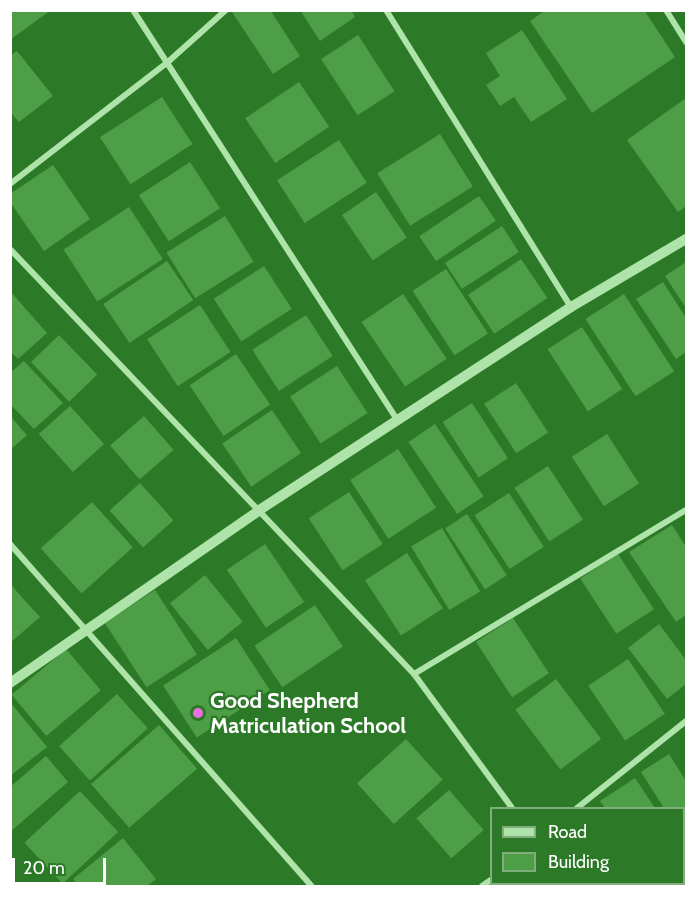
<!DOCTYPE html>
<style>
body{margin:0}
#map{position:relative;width:697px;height:897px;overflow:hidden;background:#2c7927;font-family:Cabin,sans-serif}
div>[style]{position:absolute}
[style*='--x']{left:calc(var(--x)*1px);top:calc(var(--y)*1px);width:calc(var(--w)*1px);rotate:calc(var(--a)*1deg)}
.building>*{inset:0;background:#4e9d47;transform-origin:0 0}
.minor>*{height:6px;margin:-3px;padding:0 3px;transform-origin:3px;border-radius:3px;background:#aee3a9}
.tertiary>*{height:10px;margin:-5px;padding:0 5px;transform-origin:5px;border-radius:5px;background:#aee3a9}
.dots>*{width:16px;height:16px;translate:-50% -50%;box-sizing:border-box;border:3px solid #2c7927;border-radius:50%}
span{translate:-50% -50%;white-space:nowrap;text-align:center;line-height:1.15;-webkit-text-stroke:4.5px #2c7927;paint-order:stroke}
.poi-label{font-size:22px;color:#fff;font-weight:700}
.left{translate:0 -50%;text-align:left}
.frame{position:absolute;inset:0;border:12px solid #fff;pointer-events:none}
.legend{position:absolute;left:490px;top:807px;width:195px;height:78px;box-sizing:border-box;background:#2c7927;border:2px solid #80af7d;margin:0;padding:8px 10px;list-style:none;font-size:18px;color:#fff}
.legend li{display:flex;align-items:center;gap:12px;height:30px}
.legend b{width:30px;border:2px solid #80af7d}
.scale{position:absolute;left:12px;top:858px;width:94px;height:27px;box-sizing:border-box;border:3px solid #fff;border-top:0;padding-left:8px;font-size:18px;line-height:21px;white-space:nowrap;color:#fff;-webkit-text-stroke:4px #2c7927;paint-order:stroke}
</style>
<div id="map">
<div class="building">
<i style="clip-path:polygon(10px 10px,51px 10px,10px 40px)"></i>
<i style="clip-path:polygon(270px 10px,300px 56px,273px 74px,232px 12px)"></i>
<i style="clip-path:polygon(300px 10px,351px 10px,355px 17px,320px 41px)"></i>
<i style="clip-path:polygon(546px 10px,644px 10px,675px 57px,592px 113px,530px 21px)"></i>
<i style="clip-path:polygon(522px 30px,567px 99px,531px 122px,514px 97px,500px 106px,486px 85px,500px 76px,486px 53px)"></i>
<i style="left:358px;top:35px;width:67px;height:44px;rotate:57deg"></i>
<i style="clip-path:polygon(17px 51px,53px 96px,19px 122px,10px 112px,10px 56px)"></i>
<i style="left:299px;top:82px;width:54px;height:65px;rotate:56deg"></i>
<i style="left:162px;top:97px;width:56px;height:74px;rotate:57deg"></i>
<i style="clip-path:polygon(686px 98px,686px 206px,678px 212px,627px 140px)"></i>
<i style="left:440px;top:134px;width:62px;height:74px;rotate:58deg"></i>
<i style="left:339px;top:140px;width:51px;height:74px;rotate:57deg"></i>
<i style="left:190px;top:162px;width:55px;height:61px;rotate:57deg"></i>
<i style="clip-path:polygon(53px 165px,90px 219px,44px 251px,10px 202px,10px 194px)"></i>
<i style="left:376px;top:192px;width:55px;height:41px;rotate:56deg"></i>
<i style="left:479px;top:196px;width:30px;height:72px;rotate:56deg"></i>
<i style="left:129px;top:207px;width:62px;height:78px;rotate:57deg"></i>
<i style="left:225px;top:216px;width:54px;height:69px;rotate:58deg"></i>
<i style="left:502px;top:226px;width:31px;height:68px;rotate:57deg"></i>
<i style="left:521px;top:259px;width:47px;height:64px;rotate:56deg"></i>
<i style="left:167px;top:261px;width:47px;height:77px;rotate:56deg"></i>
<i style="clip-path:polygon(686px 262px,686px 308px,665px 276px)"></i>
<i style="left:264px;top:266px;width:51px;height:60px;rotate:57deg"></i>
<i style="left:446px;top:269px;width:77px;height:40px;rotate:57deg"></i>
<i style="clip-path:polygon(663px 282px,686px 318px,686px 352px,676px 359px,636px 299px)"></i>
<i style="clip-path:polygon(10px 291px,47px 333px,18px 359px,10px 351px)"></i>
<i style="left:403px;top:294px;width:78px;height:50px;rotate:56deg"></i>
<i style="left:624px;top:294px;width:92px;height:46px;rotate:57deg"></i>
<i style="left:200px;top:305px;width:56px;height:63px;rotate:57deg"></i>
<i style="left:306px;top:315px;width:49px;height:64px;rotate:57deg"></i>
<i style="left:582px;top:327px;width:74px;height:41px;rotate:57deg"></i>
<i style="left:59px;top:335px;width:55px;height:39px;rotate:46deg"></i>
<i style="left:236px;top:354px;width:61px;height:56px;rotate:56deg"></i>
<i style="clip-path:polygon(24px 361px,63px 403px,34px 429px,10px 404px,10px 373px)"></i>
<i style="left:337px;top:366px;width:56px;height:56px;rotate:57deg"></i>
<i style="left:516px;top:383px;width:59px;height:38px;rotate:57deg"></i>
<i style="left:472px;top:403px;width:66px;height:35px;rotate:57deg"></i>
<i style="left:70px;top:406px;width:51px;height:42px;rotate:48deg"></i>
<i style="left:272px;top:410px;width:52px;height:60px;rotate:56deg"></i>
<i style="clip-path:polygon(10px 416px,27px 435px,10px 450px)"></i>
<i style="left:144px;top:416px;width:45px;height:45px;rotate:49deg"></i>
<i style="left:435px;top:424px;width:87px;height:32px;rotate:56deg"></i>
<i style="left:607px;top:434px;width:59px;height:42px;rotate:57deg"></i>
<i style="left:398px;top:449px;width:70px;height:57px;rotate:57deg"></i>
<i style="left:548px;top:466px;width:64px;height:40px;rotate:57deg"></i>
<i style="left:140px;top:483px;width:50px;height:41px;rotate:48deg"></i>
<i style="left:349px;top:492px;width:62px;height:48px;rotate:57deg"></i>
<i style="left:509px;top:493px;width:64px;height:41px;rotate:57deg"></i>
<i style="left:92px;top:502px;width:61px;height:69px;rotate:48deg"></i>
<i style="left:467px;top:514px;width:73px;height:26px;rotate:57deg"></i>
<i style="clip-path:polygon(672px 525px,686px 547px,686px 615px,676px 622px,629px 552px)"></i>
<i style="left:442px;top:528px;width:74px;height:36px;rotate:59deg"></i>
<i style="left:265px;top:544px;width:70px;height:46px;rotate:56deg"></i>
<i style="left:407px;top:553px;width:66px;height:50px;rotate:57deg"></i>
<i style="left:618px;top:554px;width:66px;height:45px;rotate:57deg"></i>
<i style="left:205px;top:575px;width:60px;height:45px;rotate:51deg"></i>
<i style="clip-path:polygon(10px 584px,40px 617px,10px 643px)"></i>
<i style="left:155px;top:590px;width:77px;height:60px;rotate:57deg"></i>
<i style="left:315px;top:605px;width:50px;height:73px;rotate:56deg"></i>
<i style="left:513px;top:618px;width:66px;height:44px;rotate:57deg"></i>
<i style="clip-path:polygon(659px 624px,686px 660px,686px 684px,667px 699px,628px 648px)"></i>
<i style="left:236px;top:638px;width:62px;height:87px;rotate:57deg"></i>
<i style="left:66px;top:649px;width:54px;height:71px;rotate:50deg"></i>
<i style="left:628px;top:659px;width:66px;height:48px;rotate:56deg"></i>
<i style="left:556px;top:679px;width:75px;height:51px;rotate:53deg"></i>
<i style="left:117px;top:694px;width:46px;height:78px;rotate:48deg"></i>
<i style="clip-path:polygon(10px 702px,47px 747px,10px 776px)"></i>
<i style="left:159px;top:725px;width:58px;height:90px;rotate:49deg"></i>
<i style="left:406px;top:739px;width:55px;height:66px;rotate:48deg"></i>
<i style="clip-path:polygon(669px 754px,686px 781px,684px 840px,684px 808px,664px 808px,641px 772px)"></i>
<i style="clip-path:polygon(46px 756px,68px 782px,10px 832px,10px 787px)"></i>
<i style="clip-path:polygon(635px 778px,655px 808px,605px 808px,600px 801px)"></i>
<i style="left:449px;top:790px;width:53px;height:43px;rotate:49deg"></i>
<i style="left:80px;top:791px;width:56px;height:76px;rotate:47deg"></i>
<i style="clip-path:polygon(123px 838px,156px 879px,147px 886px,79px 886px,73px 879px)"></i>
<i style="clip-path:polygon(686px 850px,686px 886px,681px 886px,684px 852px)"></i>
<i style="left:528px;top:884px;width:50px;height:4px"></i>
</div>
<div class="minor">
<i style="--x:133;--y:10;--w:488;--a:57.2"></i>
<i style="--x:386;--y:10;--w:350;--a:58.1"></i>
<i style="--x:666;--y:10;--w:38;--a:58"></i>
<i style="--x:10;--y:184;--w:201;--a:-37.7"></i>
<i style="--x:169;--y:61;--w:76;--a:-41.8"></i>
<i style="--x:10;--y:249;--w:586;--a:46.45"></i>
<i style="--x:414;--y:674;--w:166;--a:53.8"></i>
<i style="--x:10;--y:544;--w:456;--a:48.6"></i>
<i style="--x:414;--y:674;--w:318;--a:-31.1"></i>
<i style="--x:577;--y:808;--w:139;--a:-38.6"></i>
<i style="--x:10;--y:883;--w:4;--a:45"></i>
<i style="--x:482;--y:886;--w:12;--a:-35"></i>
</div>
<div class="tertiary">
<i style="--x:10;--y:683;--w:305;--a:-34.7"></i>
<i style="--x:261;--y:509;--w:370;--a:-33.1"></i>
<i style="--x:571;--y:307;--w:134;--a:-30.6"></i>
</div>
<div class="dots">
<i style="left:198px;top:713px;background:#eb6fe2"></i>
</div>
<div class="poi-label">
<span class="left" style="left:210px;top:713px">Good Shepherd<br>Matriculation School</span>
</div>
<div class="frame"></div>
<ul class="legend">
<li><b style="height:8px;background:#aee3a9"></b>Road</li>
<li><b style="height:16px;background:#4e9d47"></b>Building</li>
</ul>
<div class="scale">20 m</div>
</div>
